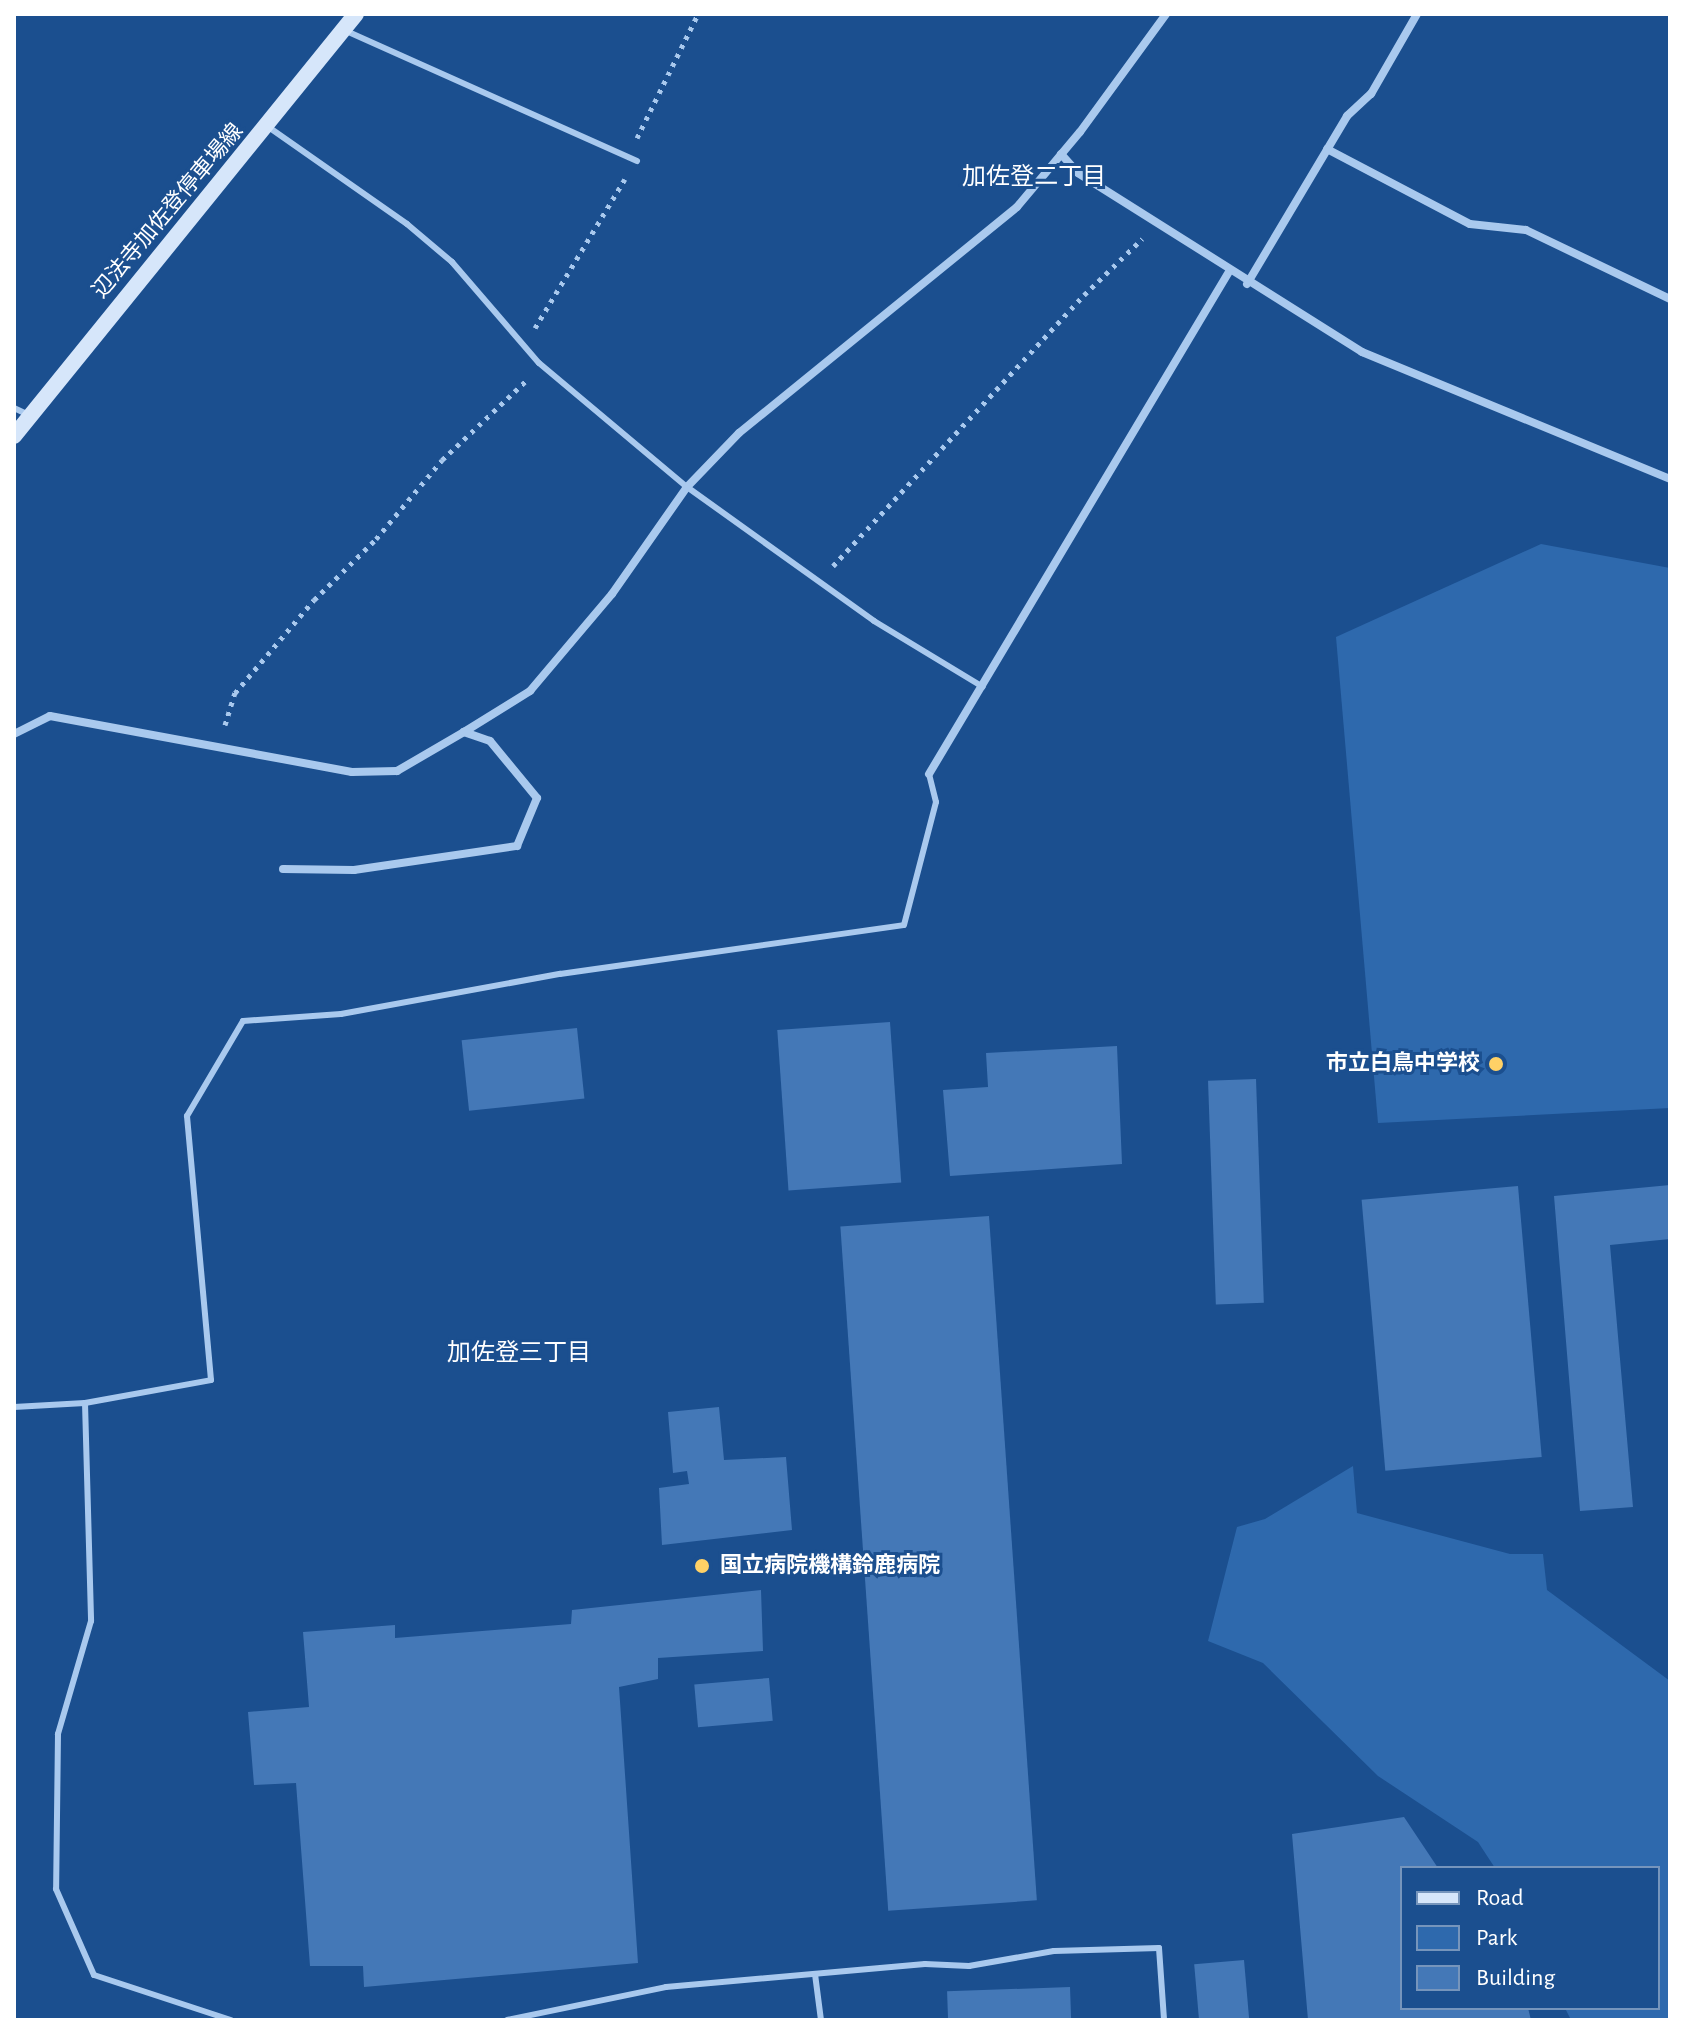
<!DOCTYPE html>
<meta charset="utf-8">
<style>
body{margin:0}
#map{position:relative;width:1684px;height:2034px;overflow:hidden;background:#1b4f8f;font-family:"Alegreya Sans","Noto Sans JP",sans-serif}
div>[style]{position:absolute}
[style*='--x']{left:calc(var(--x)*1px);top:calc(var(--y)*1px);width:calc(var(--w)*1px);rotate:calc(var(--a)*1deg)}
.green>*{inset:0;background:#2e69ad}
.building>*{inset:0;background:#4478b7;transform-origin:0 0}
.path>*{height:5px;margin-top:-2.5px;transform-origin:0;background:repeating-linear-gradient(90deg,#a9c9ee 0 4px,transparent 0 10px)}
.service>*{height:6px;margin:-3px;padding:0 3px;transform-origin:3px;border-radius:3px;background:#a9c9ee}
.minor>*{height:8px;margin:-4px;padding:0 4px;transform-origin:4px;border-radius:4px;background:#a9c9ee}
.secondary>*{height:16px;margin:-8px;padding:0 8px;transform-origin:8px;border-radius:8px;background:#d6e6fa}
.dots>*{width:22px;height:22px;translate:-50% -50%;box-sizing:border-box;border:4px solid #1b4f8f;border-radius:50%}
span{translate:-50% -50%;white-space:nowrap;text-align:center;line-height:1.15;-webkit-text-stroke:6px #1b4f8f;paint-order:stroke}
.street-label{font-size:22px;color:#fff}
.poi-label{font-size:22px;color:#fff;font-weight:700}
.right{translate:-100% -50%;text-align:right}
.left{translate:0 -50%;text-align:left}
.neighbourhood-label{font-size:24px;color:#fff}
.frame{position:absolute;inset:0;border:16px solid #fff;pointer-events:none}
.legend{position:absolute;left:1400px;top:1866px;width:260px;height:144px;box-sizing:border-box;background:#1b4f8f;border:2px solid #7695bc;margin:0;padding:10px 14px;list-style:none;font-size:24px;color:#fff}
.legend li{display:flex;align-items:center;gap:16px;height:40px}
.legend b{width:40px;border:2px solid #7695bc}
</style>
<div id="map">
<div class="green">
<i style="clip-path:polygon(1541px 544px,1670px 568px,1670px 1108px,1378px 1123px,1336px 637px)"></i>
<i style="clip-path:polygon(1353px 1466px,1357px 1513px,1510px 1554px,1543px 1554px,1547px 1590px,1670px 1681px,1670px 2020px,1571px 2020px,1565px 2008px,1658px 2008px,1658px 1868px,1495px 1868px,1478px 1842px,1378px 1776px,1263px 1663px,1208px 1641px,1237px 1527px,1265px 1519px)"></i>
</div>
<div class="building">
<i style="left:890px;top:1022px;width:161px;height:113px;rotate:86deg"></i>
<i style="left:577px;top:1028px;width:71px;height:116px;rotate:84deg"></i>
<i style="clip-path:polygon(1117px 1046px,1122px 1164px,950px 1176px,943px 1090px,988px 1087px,986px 1053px)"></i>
<i style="left:1256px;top:1079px;width:224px;height:48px;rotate:88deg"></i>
<i style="clip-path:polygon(1670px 1185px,1670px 1239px,1610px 1245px,1633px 1507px,1580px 1511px,1554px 1196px)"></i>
<i style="left:1518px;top:1186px;width:272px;height:157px;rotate:85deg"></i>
<i style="left:989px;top:1216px;width:686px;height:149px;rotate:86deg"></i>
<i style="clip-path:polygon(719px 1407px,724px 1460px,786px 1457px,792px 1530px,662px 1545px,659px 1488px,689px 1484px,687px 1471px,673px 1473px,668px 1412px)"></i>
<i style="clip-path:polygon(761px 1590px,763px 1651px,658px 1658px,658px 1679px,619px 1687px,638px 1963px,364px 1987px,363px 1966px,310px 1966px,296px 1783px,254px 1785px,248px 1712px,309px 1707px,303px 1632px,395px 1625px,395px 1638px,571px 1624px,572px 1610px)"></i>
<i style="left:769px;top:1678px;width:43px;height:75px;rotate:85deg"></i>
<i style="clip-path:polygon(1404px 1817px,1438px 1868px,1402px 1868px,1402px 2008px,1528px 2008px,1531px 2020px,1308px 2020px,1292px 1834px)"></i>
<i style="left:1244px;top:1960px;width:60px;height:50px;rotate:85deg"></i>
<i style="left:1070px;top:1987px;width:33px;height:123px;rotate:88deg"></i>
</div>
<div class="path">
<i style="--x:637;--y:138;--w:138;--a:-63.8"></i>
<i style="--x:535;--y:328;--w:174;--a:-58.9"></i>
<i style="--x:833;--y:566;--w:369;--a:-47.2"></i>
<i style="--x:1084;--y:295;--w:81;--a:-44"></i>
<i style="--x:225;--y:725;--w:34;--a:-73"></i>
<i style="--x:235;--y:693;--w:122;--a:-49.7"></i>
<i style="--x:314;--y:600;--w:87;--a:-44.5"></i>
<i style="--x:376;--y:539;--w:103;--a:-50.1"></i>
<i style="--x:442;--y:460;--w:117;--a:-43.3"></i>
</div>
<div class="service">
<i style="--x:344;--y:30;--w:321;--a:24.1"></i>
<i style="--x:267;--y:126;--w:171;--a:35"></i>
<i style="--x:407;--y:224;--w:59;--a:40.2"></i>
<i style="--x:452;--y:262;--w:133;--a:49.3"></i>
<i style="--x:539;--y:363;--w:193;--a:40"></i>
<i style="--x:687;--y:487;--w:230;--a:35.6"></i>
<i style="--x:874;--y:621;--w:127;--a:31.2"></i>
<i style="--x:14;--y:408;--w:17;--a:25"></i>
<i style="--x:85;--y:1403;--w:218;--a:88.4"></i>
<i style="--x:91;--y:1621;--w:118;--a:106.3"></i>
<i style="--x:58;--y:1734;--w:155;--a:90.7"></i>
<i style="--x:56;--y:1889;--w:94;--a:66.2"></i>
<i style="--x:94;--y:1975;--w:144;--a:18.2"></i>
<i style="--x:14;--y:1407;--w:71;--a:-3.2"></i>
<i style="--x:85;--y:1403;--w:128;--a:-10.3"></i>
<i style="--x:211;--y:1380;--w:265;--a:-95.2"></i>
<i style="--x:187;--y:1116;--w:110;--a:-59.5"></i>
<i style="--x:243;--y:1021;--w:98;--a:-4.1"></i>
<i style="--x:341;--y:1014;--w:223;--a:-10.4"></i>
<i style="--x:560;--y:974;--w:347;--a:-8.1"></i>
<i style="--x:904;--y:925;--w:127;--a:-75.4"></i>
<i style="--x:936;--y:802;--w:29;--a:-104"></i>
<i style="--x:815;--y:1974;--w:46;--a:82.6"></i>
<i style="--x:507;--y:2020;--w:162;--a:-11.7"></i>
<i style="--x:666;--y:1987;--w:260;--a:-5.1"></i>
<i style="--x:925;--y:1964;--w:44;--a:2.6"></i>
<i style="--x:969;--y:1966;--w:86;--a:-10"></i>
<i style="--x:1054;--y:1951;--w:105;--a:-1.6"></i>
<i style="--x:1159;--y:1948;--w:72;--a:86"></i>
</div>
<div class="minor">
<i style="--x:1327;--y:149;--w:161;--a:27.7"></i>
<i style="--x:1470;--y:224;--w:56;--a:6.1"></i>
<i style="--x:1526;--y:230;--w:160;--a:25.6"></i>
<i style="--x:1061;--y:154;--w:25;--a:48"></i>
<i style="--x:1078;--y:173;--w:336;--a:32.2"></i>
<i style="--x:1362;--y:352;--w:333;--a:22.4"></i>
<i style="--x:1247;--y:284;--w:196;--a:-59.2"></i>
<i style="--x:1347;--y:116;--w:33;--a:-43"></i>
<i style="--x:1371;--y:94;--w:92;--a:-60.1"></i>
<i style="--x:14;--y:734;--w:40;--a:-26.6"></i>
<i style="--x:50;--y:716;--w:307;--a:10.5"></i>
<i style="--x:352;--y:772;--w:45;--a:-1.3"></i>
<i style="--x:397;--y:771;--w:78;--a:-30.2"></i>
<i style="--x:464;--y:732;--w:78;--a:-31.8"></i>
<i style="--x:530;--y:691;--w:127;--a:-49.8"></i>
<i style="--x:612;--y:594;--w:131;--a:-55"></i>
<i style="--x:687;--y:487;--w:75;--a:-46.1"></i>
<i style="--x:739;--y:433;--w:358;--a:-39.1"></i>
<i style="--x:1017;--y:207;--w:98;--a:-50"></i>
<i style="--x:1080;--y:132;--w:146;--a:-53.9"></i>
<i style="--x:929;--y:774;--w:587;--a:-59.15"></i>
<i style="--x:283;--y:869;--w:71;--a:0.8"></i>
<i style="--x:354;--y:870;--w:165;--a:-8.4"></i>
<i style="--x:517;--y:846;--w:52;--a:-67.4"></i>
<i style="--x:537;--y:798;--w:74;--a:-129.5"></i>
<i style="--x:490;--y:741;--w:28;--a:-161"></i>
</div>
<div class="secondary">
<i style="--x:14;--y:436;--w:543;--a:-50.98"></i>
</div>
<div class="dots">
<i style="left:1496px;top:1064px;background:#ffd166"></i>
<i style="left:702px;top:1566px;background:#ffd166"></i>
</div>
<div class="street-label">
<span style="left:168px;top:211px;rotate:-50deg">辺法寺加佐登停車場線</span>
</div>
<div class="poi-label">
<span class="right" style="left:1480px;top:1064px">市立白鳥中学校</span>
<span class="left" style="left:720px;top:1566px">国立病院機構鈴鹿病院</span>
</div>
<div class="neighbourhood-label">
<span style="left:1034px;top:178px">加佐登二丁目</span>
<span style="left:519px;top:1354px">加佐登三丁目</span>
</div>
<div class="frame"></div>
<ul class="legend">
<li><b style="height:10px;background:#d6e6fa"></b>Road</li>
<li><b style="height:22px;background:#2e69ad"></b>Park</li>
<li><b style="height:22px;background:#4478b7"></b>Building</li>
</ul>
</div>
